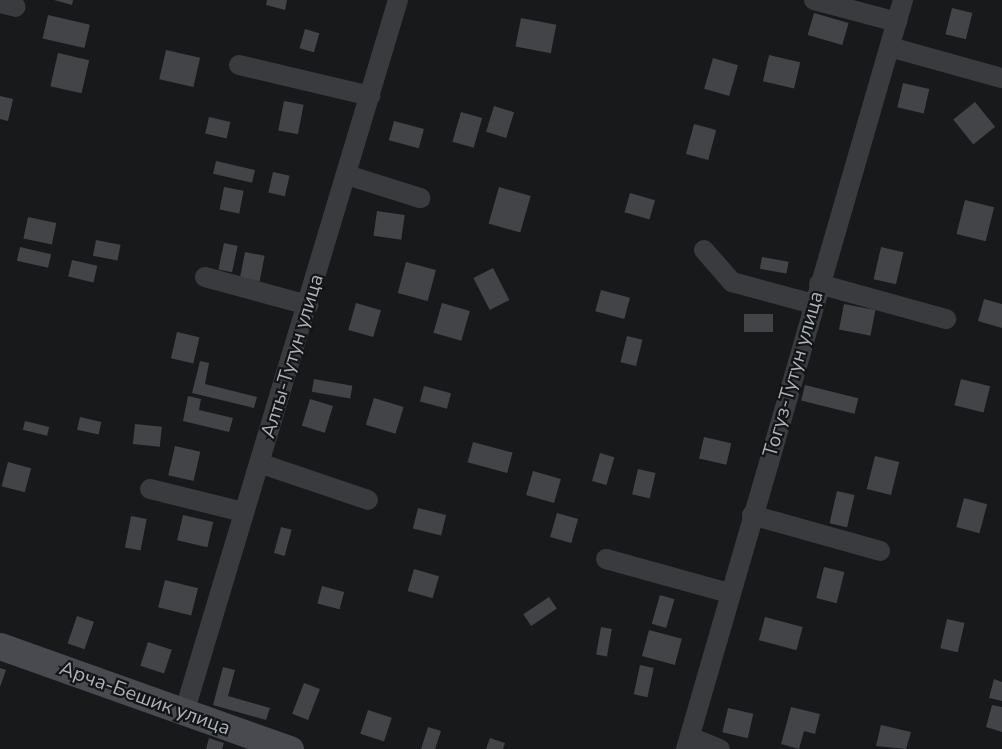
<!DOCTYPE html>
<meta charset="utf-8">
<style>
body{margin:0}
#map{position:relative;width:1002px;height:749px;overflow:hidden;background:#18191a;font-family:"Nunito Sans",sans-serif}
div>[style]{position:absolute}
[style*='--x']{left:calc(var(--x)*1px);top:calc(var(--y)*1px);width:calc(var(--w)*1px);rotate:calc(var(--a)*1deg)}
.building>*{inset:0;background:#434447;transform-origin:0 0}
.street>*{height:20px;margin:-10px;padding:0 10px;transform-origin:10px;border-radius:10px;background:#3a3b3f}
.secondary>*{height:27px;margin:-13.5px;padding:0 13.5px;transform-origin:13.5px;border-radius:13.5px;background:#484a4f}
span{translate:-50% -50%;white-space:nowrap;text-align:center;line-height:1.15;-webkit-text-stroke:4.5px #131415;paint-order:stroke}
.street-label{font-size:20px;color:#abb0ba}
</style>
<div id="map">
<div class="building">
<i style="clip-path:polygon(54px 0,73px 0,72px 5px)"></i>
<i style="clip-path:polygon(267px 0,287px 0,285px 10px,266px 5px)"></i>
<i style="left:952px;top:8px;width:21px;height:27px;rotate:14deg"></i>
<i style="left:814px;top:13px;width:36px;height:23px;rotate:16deg"></i>
<i style="left:48px;top:15px;width:43px;height:24px;rotate:13deg"></i>
<i style="left:521px;top:18px;width:36px;height:29px;rotate:11deg"></i>
<i style="left:305px;top:29px;width:15px;height:20px;rotate:16deg"></i>
<i style="left:166px;top:50px;width:35px;height:30px;rotate:13deg"></i>
<i style="left:58px;top:53px;width:32px;height:34px;rotate:13deg"></i>
<i style="left:769px;top:55px;width:32px;height:27px;rotate:13deg"></i>
<i style="left:713px;top:58px;width:26px;height:32px;rotate:16deg"></i>
<i style="left:903px;top:83px;width:27px;height:25px;rotate:13deg"></i>
<i style="clip-path:polygon(0 96px,13px 99px,8px 121px,0 119px)"></i>
<i style="left:284px;top:101px;width:20px;height:30px;rotate:11deg"></i>
<i style="left:975px;top:102px;width:32px;height:28px;rotate:51deg"></i>
<i style="left:494px;top:106px;width:21px;height:27px;rotate:17deg"></i>
<i style="left:461px;top:112px;width:22px;height:31px;rotate:16deg"></i>
<i style="left:209px;top:117px;width:22px;height:17px;rotate:13deg"></i>
<i style="left:394px;top:121px;width:31px;height:20px;rotate:15deg"></i>
<i style="left:694px;top:124px;width:23px;height:31px;rotate:15deg"></i>
<i style="left:216px;top:161px;width:40px;height:13px;rotate:13deg"></i>
<i style="left:273px;top:172px;width:17px;height:21px;rotate:13deg"></i>
<i style="left:224px;top:187px;width:20px;height:23px;rotate:11deg"></i>
<i style="left:499px;top:187px;width:33px;height:38px;rotate:16deg"></i>
<i style="left:630px;top:193px;width:26px;height:20px;rotate:16deg"></i>
<i style="left:965px;top:200px;width:30px;height:35px;rotate:14deg"></i>
<i style="left:377px;top:211px;width:28px;height:25px;rotate:8deg"></i>
<i style="left:28px;top:217px;width:29px;height:22px;rotate:12deg"></i>
<i style="left:96px;top:240px;width:25px;height:16px;rotate:11deg"></i>
<i style="left:224px;top:243px;width:14px;height:27px;rotate:12deg"></i>
<i style="left:20px;top:247px;width:32px;height:14px;rotate:13deg"></i>
<i style="left:881px;top:247px;width:23px;height:33px;rotate:13deg"></i>
<i style="left:245px;top:252px;width:20px;height:26px;rotate:11deg"></i>
<i style="left:762px;top:257px;width:27px;height:12px;rotate:10deg"></i>
<i style="left:72px;top:260px;width:26px;height:17px;rotate:13deg"></i>
<i style="left:406px;top:262px;width:31px;height:32px;rotate:15deg"></i>
<i style="left:493px;top:268px;width:36px;height:22px;rotate:63deg"></i>
<i style="left:601px;top:290px;width:30px;height:22px;rotate:15deg"></i>
<i style="clip-path:polygon(984px 299px,1002px 304px,1002px 328px,978px 321px)"></i>
<i style="left:356px;top:303px;width:26px;height:28px;rotate:16deg"></i>
<i style="left:442px;top:303px;width:29px;height:31px;rotate:16deg"></i>
<i style="left:844px;top:304px;width:32px;height:26px;rotate:11deg"></i>
<i style="left:744px;top:314px;width:29px;height:18px"></i>
<i style="left:177px;top:332px;width:23px;height:27px;rotate:13deg"></i>
<i style="left:627px;top:336px;width:16px;height:27px;rotate:14deg"></i>
<i style="clip-path:polygon(200px 361px,209px 363px,205px 384px,257px 397px,254px 408px,192px 393px)"></i>
<i style="left:314px;top:379px;width:39px;height:13px;rotate:10deg"></i>
<i style="left:961px;top:379px;width:30px;height:27px;rotate:14deg"></i>
<i style="left:805px;top:385px;width:55px;height:16px;rotate:14deg"></i>
<i style="left:424px;top:386px;width:28px;height:16px;rotate:15deg"></i>
<i style="clip-path:polygon(188px 396px,201px 399px,199px 410px,233px 418px,229px 432px,183px 421px)"></i>
<i style="left:374px;top:398px;width:31px;height:28px;rotate:17deg"></i>
<i style="left:310px;top:399px;width:24px;height:28px;rotate:17deg"></i>
<i style="left:80px;top:417px;width:22px;height:13px;rotate:13deg"></i>
<i style="left:25px;top:421px;width:25px;height:9px;rotate:14deg"></i>
<i style="left:135px;top:424px;width:27px;height:20px;rotate:6deg"></i>
<i style="left:704px;top:437px;width:28px;height:22px;rotate:13deg"></i>
<i style="left:473px;top:442px;width:41px;height:21px;rotate:15deg"></i>
<i style="left:175px;top:446px;width:26px;height:30px;rotate:13deg"></i>
<i style="left:600px;top:453px;width:15px;height:29px;rotate:16deg"></i>
<i style="left:875px;top:456px;width:25px;height:34px;rotate:14deg"></i>
<i style="left:8px;top:462px;width:24px;height:25px;rotate:15deg"></i>
<i style="left:638px;top:469px;width:18px;height:26px;rotate:13deg"></i>
<i style="left:533px;top:471px;width:29px;height:25px;rotate:16deg"></i>
<i style="left:837px;top:491px;width:18px;height:33px;rotate:13deg"></i>
<i style="left:964px;top:498px;width:24px;height:30px;rotate:15deg"></i>
<i style="left:418px;top:508px;width:29px;height:21px;rotate:14deg"></i>
<i style="left:557px;top:513px;width:22px;height:25px;rotate:16deg"></i>
<i style="left:183px;top:515px;width:31px;height:26px;rotate:13deg"></i>
<i style="left:131px;top:516px;width:16px;height:32px;rotate:11deg"></i>
<i style="left:281px;top:527px;width:11px;height:27px;rotate:15deg"></i>
<i style="left:824px;top:567px;width:21px;height:32px;rotate:14deg"></i>
<i style="left:414px;top:569px;width:26px;height:23px;rotate:16deg"></i>
<i style="left:165px;top:580px;width:34px;height:28px;rotate:14deg"></i>
<i style="left:322px;top:586px;width:23px;height:18px;rotate:15deg"></i>
<i style="left:660px;top:595px;width:15px;height:30px;rotate:16deg"></i>
<i style="left:549px;top:597px;width:14px;height:31px;rotate:56deg"></i>
<i style="left:77px;top:616px;width:18px;height:29px;rotate:19deg"></i>
<i style="left:765px;top:617px;width:39px;height:24px;rotate:15deg"></i>
<i style="left:947px;top:619px;width:18px;height:30px;rotate:13deg"></i>
<i style="left:601px;top:627px;width:11px;height:28px;rotate:10deg"></i>
<i style="left:649px;top:630px;width:34px;height:27px;rotate:15deg"></i>
<i style="left:148px;top:642px;width:25px;height:25px;rotate:18deg"></i>
<i style="left:640px;top:665px;width:14px;height:30px;rotate:12deg"></i>
<i style="clip-path:polygon(223px 667px,235px 670px,228px 696px,270px 708px,266px 720px,213px 705px)"></i>
<i style="clip-path:polygon(0 668px,6px 670px,0 687px)"></i>
<i style="clip-path:polygon(994px 679px,1002px 682px,1002px 701px,989px 698px)"></i>
<i style="left:304px;top:683px;width:17px;height:33px;rotate:21deg"></i>
<i style="clip-path:polygon(992px 705px,1002px 707px,1002px 732px,986px 727px)"></i>
<i style="clip-path:polygon(791px 707px,820px 714px,815px 734px,804px 731px,799px 749px,781px 744px)"></i>
<i style="left:728px;top:708px;width:26px;height:25px;rotate:13deg"></i>
<i style="left:368px;top:710px;width:25px;height:25px;rotate:18deg"></i>
<i style="clip-path:polygon(881px 725px,911px 732px,906px 749px,876px 746px)"></i>
<i style="clip-path:polygon(428px 727px,441px 731px,435px 749px,421px 749px)"></i>
<i style="clip-path:polygon(209px 738px,224px 743px,222px 749px,206px 749px)"></i>
<i style="clip-path:polygon(490px 738px,505px 743px,503px 749px,486px 749px)"></i>
</div>
<div class="street">
<i style="--x:814;--y:0;--w:86;--a:14.8"></i>
<i style="--x:0;--y:3;--w:16;--a:14"></i>
<i style="--x:890;--y:47;--w:116;--a:15.5"></i>
<i style="--x:239;--y:65;--w:135;--a:13.3"></i>
<i style="--x:347;--y:175;--w:77;--a:17.5"></i>
<i style="--x:704;--y:250;--w:43;--a:48.8"></i>
<i style="--x:732;--y:282;--w:84;--a:15.2"></i>
<i style="--x:205;--y:277;--w:107;--a:15.2"></i>
<i style="--x:819;--y:284;--w:132;--a:15.4"></i>
<i style="--x:259;--y:463;--w:115;--a:18.7"></i>
<i style="--x:150;--y:489;--w:96;--a:13.9"></i>
<i style="--x:752;--y:515;--w:133;--a:15.7"></i>
<i style="--x:606;--y:559;--w:128;--a:15.5"></i>
<i style="--x:184;--y:713;--w:744;--a:-73.29"></i>
<i style="--x:690;--y:737;--w:32;--a:22"></i>
<i style="--x:686;--y:749;--w:780;--a:-73.84"></i>
</div>
<div class="secondary">
<i style="--x:0;--y:646;--w:308;--a:19.6"></i>
</div>
<div class="street-label">
<span style="left:292px;top:356px;rotate:-73deg">Алты-Тутун улица</span>
<span style="left:793px;top:374px;rotate:-74deg">Тогуз-Тутун улица</span>
<span style="left:145px;top:698px;rotate:20deg">Арча-Бешик улица</span>
</div>
</div>
